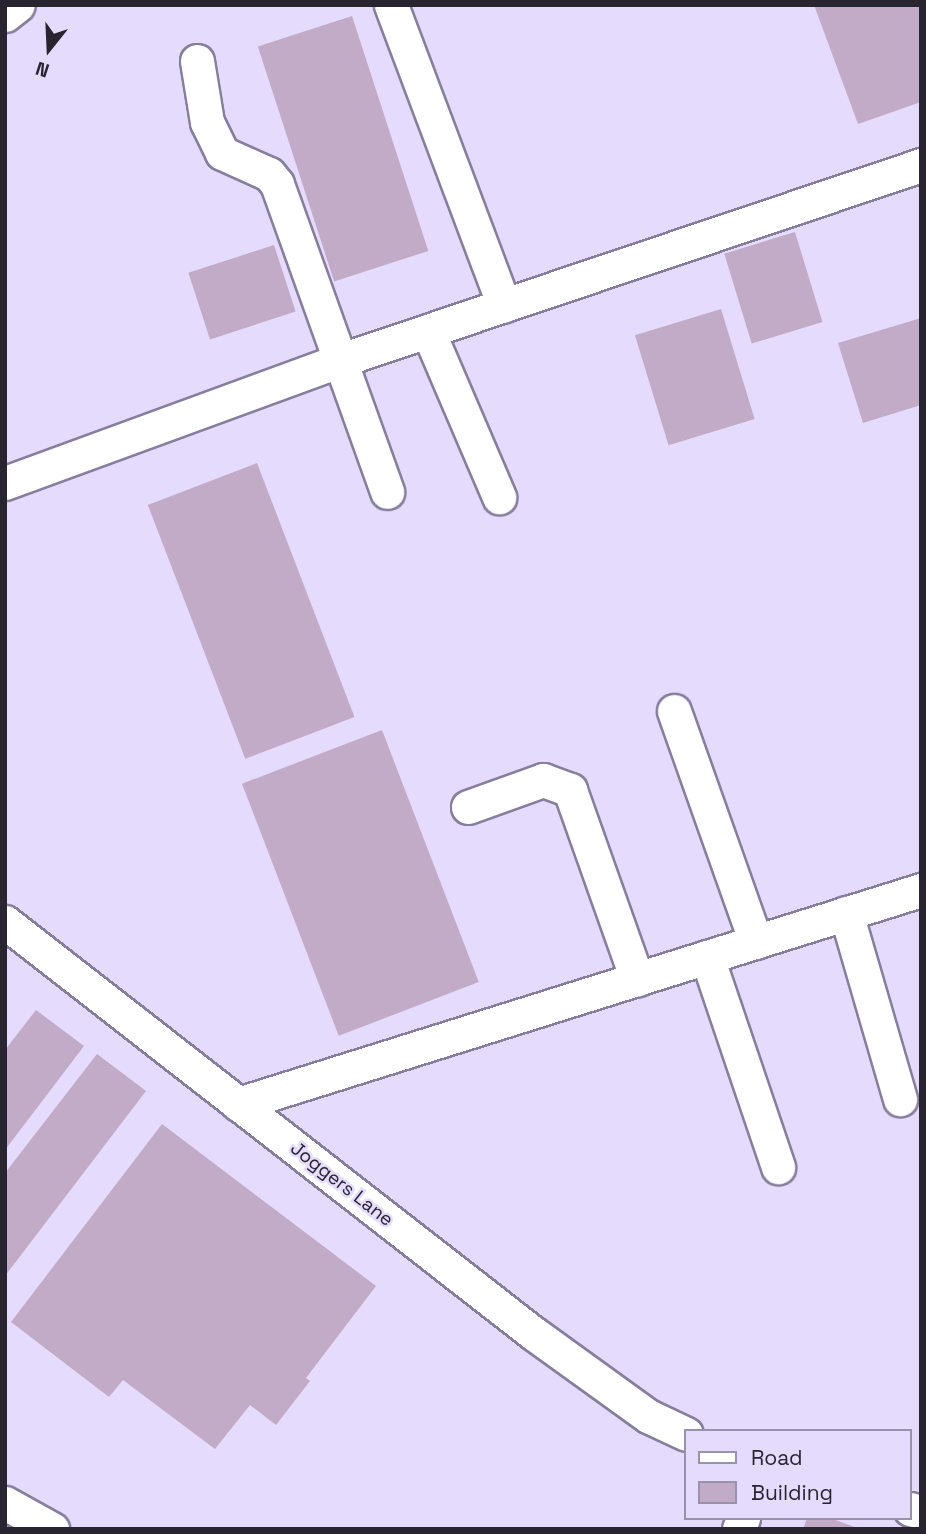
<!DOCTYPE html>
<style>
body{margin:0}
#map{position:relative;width:926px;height:1534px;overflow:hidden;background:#e5dbfd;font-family:"Space Grotesk",sans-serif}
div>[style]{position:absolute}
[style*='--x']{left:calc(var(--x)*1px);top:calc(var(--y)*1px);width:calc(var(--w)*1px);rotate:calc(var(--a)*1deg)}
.building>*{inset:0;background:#c2abc7;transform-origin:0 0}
.roads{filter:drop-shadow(2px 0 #877e9d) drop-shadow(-2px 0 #877e9d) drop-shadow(0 2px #877e9d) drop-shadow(0 -2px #877e9d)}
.minor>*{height:33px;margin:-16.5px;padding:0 16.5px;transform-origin:16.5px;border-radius:16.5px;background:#fff}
span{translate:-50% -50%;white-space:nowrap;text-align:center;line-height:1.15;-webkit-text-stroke:5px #e5dbfd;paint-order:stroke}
.street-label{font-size:19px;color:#282531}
.frame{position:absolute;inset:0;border:7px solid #282531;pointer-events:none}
.legend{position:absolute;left:684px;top:1429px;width:228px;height:91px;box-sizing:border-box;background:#e5dbfd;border:2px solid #9992ab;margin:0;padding:9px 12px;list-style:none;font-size:21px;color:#282531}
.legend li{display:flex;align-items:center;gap:14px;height:35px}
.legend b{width:35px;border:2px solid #9992ab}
.north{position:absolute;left:14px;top:14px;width:70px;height:70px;-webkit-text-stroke:5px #e5dbfd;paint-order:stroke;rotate:198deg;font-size:19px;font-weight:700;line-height:28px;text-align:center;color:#282531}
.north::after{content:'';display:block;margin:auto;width:24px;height:32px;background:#282531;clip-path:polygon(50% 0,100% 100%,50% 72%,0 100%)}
</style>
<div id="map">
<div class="building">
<i style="clip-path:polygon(814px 5px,921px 5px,921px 102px,858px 124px)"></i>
<i style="left:352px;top:16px;width:247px;height:99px;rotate:72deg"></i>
<i style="left:795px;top:232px;width:94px;height:74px;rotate:73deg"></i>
<i style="left:274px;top:245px;width:70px;height:90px;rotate:72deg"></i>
<i style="left:721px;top:309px;width:115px;height:90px;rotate:73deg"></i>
<i style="clip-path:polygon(921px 318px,921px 405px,863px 423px,838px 343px)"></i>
<i style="left:257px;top:463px;width:272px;height:117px;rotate:69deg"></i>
<i style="left:382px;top:730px;width:270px;height:150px;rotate:69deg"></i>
<i style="clip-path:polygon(36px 1010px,84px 1046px,5px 1150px,5px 1050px)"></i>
<i style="clip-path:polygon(97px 1054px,146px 1091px,5px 1276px,5px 1173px)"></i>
<i style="clip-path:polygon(162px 1124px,376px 1286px,306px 1378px,310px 1381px,276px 1425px,250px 1405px,215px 1449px,123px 1380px,109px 1397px,11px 1322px)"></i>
<i style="clip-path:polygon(807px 1518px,830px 1518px,860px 1529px,803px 1529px)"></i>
</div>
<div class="roads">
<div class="minor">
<i style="--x:391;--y:5;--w:321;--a:69.4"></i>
<i style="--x:5;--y:15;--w:16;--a:-38"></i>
<i style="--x:197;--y:61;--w:62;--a:80.7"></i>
<i style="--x:207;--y:122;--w:34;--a:64"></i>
<i style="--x:222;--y:153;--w:51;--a:24.1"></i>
<i style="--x:269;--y:174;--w:13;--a:51"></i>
<i style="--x:277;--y:184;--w:327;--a:70.3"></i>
<i style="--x:428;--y:331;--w:181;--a:66.8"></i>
<i style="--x:5;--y:483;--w:358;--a:-20.1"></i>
<i style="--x:341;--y:360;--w:612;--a:-18.58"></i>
<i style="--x:674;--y:711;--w:245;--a:70.5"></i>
<i style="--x:468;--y:807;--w:80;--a:-19.8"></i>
<i style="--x:543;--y:780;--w:29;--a:20"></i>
<i style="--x:570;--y:790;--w:201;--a:70.5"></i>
<i style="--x:846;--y:913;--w:194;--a:73.8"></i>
<i style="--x:5;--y:922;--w:669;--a:37.9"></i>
<i style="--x:533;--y:1333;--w:142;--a:35.8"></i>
<i style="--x:648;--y:1416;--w:42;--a:25.3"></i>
<i style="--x:707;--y:957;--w:222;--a:71.3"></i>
<i style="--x:238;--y:1104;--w:716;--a:-17.4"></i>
<i style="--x:5;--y:1503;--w:54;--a:29"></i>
<i style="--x:910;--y:1509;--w:11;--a:15"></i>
<i style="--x:739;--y:1529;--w:12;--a:-70"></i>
</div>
</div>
<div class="street-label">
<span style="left:342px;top:1184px;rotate:38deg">Joggers Lane</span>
</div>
<div class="frame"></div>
<ul class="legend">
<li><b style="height:9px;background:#fff"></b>Road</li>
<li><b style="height:19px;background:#c2abc7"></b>Building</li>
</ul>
<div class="north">N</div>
</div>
